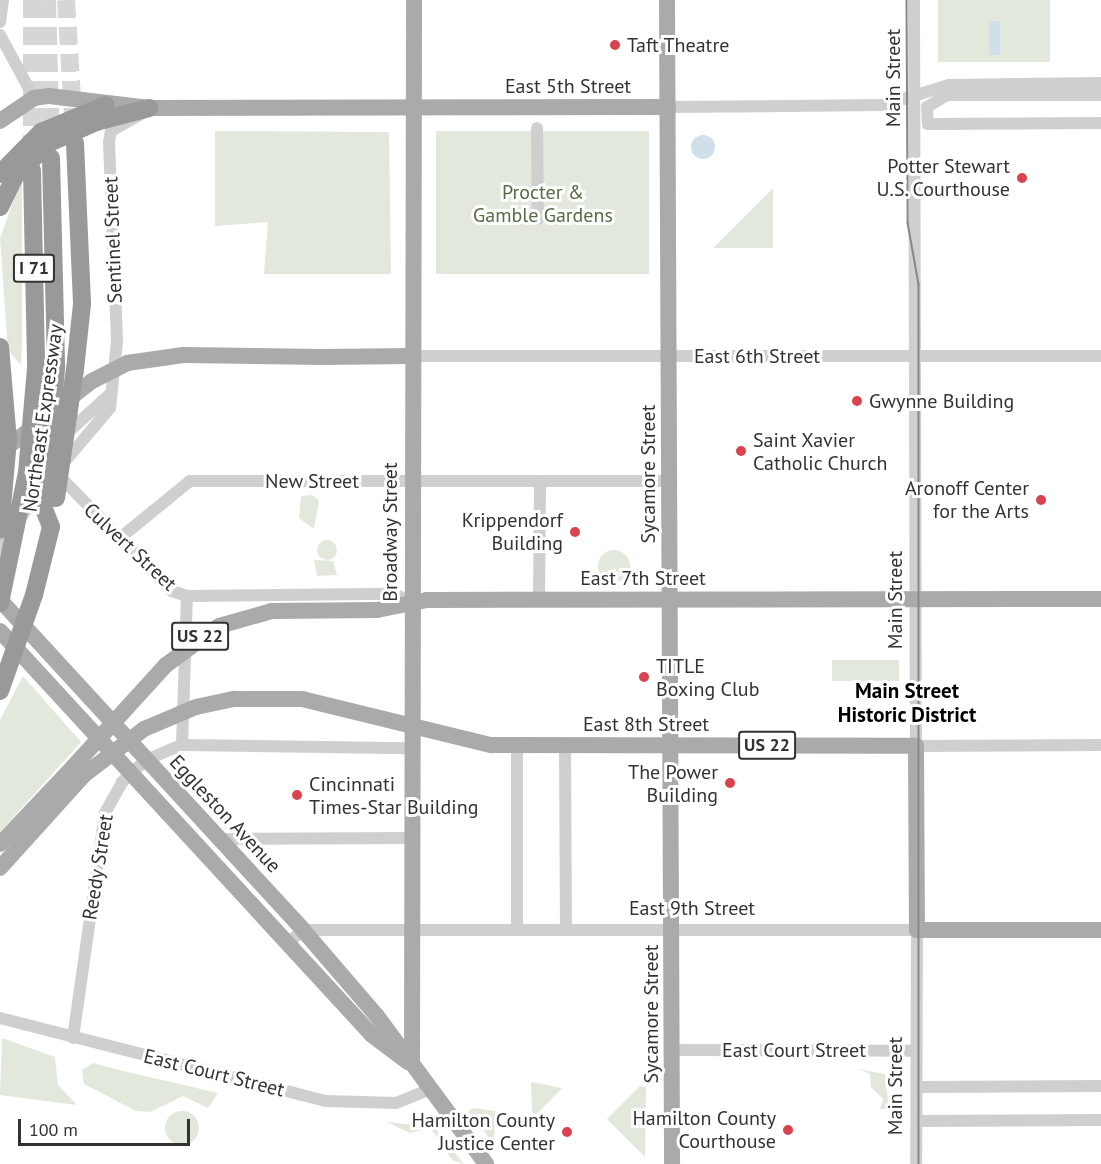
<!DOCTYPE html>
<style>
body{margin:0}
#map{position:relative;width:1101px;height:1164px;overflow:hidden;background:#fff;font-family:"PT Sans",sans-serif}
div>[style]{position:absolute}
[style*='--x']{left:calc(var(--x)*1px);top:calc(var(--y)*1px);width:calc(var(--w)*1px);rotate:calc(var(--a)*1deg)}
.green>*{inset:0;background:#e2e8dc;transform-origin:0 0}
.round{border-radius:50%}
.water>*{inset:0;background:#d0e0eb;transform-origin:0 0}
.highway-tunnel>*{height:18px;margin-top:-9px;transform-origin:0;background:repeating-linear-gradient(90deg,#d6d6d6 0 18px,transparent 0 27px)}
.minor>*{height:12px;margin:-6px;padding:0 6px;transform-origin:6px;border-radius:6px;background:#cfcfcf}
.major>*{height:16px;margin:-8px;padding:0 8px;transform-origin:8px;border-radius:8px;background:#aaa}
.highway>*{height:18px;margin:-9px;padding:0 9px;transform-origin:9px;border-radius:9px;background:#999}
.tram>*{height:1.5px;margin:-0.75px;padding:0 0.75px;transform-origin:0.75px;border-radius:0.75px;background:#878787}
.major-bridge>*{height:16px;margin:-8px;padding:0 8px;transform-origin:8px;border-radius:8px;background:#aaa}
.highway-bridge>*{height:18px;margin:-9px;padding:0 9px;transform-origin:9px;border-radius:9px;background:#999}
.dots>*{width:16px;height:16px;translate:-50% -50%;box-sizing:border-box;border:3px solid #fff;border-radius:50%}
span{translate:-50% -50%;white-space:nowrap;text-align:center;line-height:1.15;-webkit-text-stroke:6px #fff;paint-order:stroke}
.shield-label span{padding:2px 4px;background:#fff;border:2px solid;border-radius:4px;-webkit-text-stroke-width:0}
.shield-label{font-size:18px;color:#323232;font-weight:700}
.poi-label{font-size:20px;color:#323232}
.left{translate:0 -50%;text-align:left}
.right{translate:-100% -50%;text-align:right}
.street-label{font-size:20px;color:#323232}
.park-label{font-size:20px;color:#556b42}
.neighbourhood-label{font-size:21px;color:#000;font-weight:700}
.scale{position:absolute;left:18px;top:1119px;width:172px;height:27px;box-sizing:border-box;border:3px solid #323232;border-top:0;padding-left:8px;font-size:18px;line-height:21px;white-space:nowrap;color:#323232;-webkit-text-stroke:4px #fff;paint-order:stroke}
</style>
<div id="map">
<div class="green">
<i style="left:938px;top:0;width:112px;height:62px"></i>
<i style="clip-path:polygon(215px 131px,389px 132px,391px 274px,264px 274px,268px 222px,215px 226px)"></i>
<i style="left:436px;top:131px;width:213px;height:143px"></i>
<i style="clip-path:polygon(22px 177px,22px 342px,21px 365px,8px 350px,0 238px)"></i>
<i style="clip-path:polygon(773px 188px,773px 248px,713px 248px)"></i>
<i style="clip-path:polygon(312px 495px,319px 500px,314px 529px,299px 518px,301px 496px)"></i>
<i class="round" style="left:317px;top:540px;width:20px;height:20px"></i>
<i class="round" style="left:598px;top:550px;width:32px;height:32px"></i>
<i style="clip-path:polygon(314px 560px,333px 561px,337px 575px,317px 576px)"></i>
<i style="left:832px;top:660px;width:67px;height:21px"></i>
<i style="clip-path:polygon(23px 676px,81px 742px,0 832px,0 720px)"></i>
<i style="clip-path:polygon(2px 1038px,55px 1057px,58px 1085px,77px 1105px,0 1095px)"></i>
<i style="clip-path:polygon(93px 1063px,119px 1070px,218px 1093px,208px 1108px,183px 1096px,150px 1112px,136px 1111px,84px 1084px,82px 1070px)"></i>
<i style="clip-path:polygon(858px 1069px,885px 1074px,889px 1109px,880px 1109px,883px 1099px,871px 1087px,870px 1074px)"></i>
<i style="clip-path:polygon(531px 1082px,562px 1088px,536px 1115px,532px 1112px)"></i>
<i style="clip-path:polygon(640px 1086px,646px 1087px,645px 1157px,607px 1119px)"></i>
<i style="clip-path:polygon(474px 1108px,495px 1111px,494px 1144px,468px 1111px)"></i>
<i class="round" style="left:165px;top:1111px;width:34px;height:34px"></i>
<i style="clip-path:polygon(387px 1122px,434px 1127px,464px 1164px,452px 1160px,431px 1128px,410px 1133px)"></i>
</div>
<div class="water">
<i style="left:1000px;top:21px;width:34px;height:11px;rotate:90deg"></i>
<i class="round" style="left:691px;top:135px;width:24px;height:24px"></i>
</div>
<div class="highway-tunnel">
<i style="--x:32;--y:0;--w:151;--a:90"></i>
<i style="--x:47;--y:0;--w:141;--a:88.4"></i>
<i style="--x:66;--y:0;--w:114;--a:86.5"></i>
</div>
<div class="minor">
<i style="--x:914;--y:0;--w:746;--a:89.85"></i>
<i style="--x:916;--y:746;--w:185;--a:-0.3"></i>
<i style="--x:0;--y:22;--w:22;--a:-82"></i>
<i style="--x:0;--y:35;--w:72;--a:61.6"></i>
<i style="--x:1101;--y:95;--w:154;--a:180"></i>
<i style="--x:947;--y:95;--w:23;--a:149"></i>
<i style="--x:927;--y:107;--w:17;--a:87"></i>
<i style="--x:928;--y:124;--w:173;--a:-0.3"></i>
<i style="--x:668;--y:107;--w:216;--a:-0.5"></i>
<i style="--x:884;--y:105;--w:68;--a:-17.1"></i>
<i style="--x:949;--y:85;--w:152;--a:-0.8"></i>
<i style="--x:537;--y:128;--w:91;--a:89.4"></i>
<i style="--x:413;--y:356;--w:688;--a:0"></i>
<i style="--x:65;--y:435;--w:61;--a:-42.3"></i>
<i style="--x:28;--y:444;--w:206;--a:45.6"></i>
<i style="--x:172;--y:591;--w:16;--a:18"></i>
<i style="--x:187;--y:596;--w:207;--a:-0.6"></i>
<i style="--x:394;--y:594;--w:19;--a:25"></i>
<i style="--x:61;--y:466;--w:76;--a:-49.8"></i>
<i style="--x:110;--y:408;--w:67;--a:-84"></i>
<i style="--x:117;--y:341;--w:199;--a:-92.3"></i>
<i style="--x:109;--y:142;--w:11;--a:-80"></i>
<i style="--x:111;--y:131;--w:40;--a:-29.7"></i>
<i style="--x:22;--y:516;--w:43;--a:-54.5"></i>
<i style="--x:120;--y:538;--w:90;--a:-39.2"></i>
<i style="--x:190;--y:481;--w:479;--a:0"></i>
<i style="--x:0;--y:550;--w:20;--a:-57"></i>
<i style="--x:539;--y:599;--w:118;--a:-89.5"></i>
<i style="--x:182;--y:745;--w:149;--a:-88.1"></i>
<i style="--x:517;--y:745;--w:183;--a:90"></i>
<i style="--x:565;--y:745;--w:183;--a:89.7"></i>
<i style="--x:221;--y:839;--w:190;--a:-0.3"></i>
<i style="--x:288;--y:943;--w:20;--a:-41"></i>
<i style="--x:303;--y:930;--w:614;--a:0"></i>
<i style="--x:917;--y:930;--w:234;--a:90.2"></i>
<i style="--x:0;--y:1018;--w:336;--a:14.3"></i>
<i style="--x:326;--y:1101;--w:70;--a:1.6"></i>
<i style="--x:396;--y:1103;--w:35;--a:-22"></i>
<i style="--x:73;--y:1038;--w:227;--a:-81.9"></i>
<i style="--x:105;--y:813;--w:35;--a:-61"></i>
<i style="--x:122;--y:782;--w:33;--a:-43"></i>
<i style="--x:146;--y:760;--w:39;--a:-23"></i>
<i style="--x:182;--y:745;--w:227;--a:0.8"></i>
<i style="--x:672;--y:1050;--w:244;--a:0.2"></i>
<i style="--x:917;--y:1087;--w:184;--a:-0.3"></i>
<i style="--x:917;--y:1121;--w:184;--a:-0.3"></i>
</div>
<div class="major">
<i style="--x:667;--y:0;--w:1164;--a:89.75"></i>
<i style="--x:0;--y:121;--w:41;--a:-34.1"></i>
<i style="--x:34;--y:98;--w:15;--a:-8"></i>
<i style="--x:49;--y:96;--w:101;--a:6.8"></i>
<i style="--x:149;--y:108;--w:519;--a:-0.11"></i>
<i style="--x:321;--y:357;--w:92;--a:-0.6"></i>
<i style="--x:0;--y:600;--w:448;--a:47.4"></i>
<i style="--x:303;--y:930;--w:113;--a:49.3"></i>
<i style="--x:377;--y:1016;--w:184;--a:53.6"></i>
<i style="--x:377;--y:610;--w:51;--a:-11.3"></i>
<i style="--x:427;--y:600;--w:674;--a:-0.09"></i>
<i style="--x:0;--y:631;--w:549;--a:47.36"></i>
<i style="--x:372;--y:1035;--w:45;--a:36.9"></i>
<i style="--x:235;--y:699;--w:67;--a:0"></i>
<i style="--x:302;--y:699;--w:195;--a:13.7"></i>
<i style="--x:491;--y:745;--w:425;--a:0.1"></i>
<i style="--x:916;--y:746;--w:184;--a:89.7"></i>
<i style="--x:917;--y:930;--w:184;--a:0"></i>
<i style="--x:0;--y:844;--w:108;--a:-46.5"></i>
<i style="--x:0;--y:868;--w:125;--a:-47.9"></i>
<i style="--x:412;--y:1063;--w:1063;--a:-89.89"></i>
</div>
<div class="highway">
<i style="--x:75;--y:143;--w:161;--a:87.5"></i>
<i style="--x:82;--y:304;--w:66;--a:96.1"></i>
<i style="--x:51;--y:158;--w:210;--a:88.6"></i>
<i style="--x:32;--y:170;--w:197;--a:88.8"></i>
<i style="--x:0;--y:174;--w:59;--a:-45.7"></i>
<i style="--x:41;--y:132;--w:70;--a:-22.6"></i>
<i style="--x:0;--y:207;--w:34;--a:-64"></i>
<i style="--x:15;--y:176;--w:47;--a:-44.1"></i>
<i style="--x:49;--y:143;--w:51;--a:-24.1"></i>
<i style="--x:96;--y:122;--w:55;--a:-14.8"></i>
<i style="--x:34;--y:595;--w:70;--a:-76"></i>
</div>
<div class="tram">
<i style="--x:907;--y:0;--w:223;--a:89.7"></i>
<i style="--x:908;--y:223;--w:62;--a:79.8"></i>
<i style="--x:919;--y:284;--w:880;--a:90"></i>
</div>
<div class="major-bridge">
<i style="--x:1;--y:452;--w:115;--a:-38"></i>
<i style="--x:92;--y:381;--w:39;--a:-27"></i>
<i style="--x:127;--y:363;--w:57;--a:-8.1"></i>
<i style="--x:183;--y:355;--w:138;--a:0.8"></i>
<i style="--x:74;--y:766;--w:137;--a:-47.7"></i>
<i style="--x:166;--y:665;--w:66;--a:-36.3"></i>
<i style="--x:219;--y:626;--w:55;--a:-15.8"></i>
<i style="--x:272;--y:611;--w:105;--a:-0.5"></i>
<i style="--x:84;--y:775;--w:76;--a:-37.5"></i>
<i style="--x:144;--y:729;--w:56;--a:-22.9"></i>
<i style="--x:196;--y:707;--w:40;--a:-12"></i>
</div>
<div class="highway-bridge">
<i style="--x:0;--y:347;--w:93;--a:85.1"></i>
<i style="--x:8;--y:440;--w:90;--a:95.1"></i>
<i style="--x:56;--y:498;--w:129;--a:-81.6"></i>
<i style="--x:51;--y:527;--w:19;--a:-111"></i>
<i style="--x:44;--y:509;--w:142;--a:-85.1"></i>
<i style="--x:0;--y:603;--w:133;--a:-78.3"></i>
<i style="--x:27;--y:473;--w:106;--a:-85.1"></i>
<i style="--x:0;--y:691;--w:102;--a:-70.5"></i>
</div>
<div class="dots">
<i style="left:615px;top:45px;background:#da434d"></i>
<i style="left:1022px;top:178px;background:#da434d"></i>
<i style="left:857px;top:401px;background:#da434d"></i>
<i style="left:741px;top:451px;background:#da434d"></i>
<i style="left:1041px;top:500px;background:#da434d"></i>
<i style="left:575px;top:532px;background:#da434d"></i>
<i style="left:644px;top:677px;background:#da434d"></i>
<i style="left:730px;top:783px;background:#da434d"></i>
<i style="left:297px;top:795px;background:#da434d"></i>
<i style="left:788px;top:1130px;background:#da434d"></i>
<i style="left:567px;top:1132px;background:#da434d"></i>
</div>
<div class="shield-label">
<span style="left:34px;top:268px">I 71</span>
<span style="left:200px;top:636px">US 22</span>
<span style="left:767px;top:745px">US 22</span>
</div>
<div class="poi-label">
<span class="left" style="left:627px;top:45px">Taft Theatre</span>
<span class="right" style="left:1010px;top:178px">Potter Stewart<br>U.S. Courthouse</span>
<span class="left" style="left:869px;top:401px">Gwynne Building</span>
<span class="left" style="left:753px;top:452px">Saint Xavier<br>Catholic Church</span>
<span class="right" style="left:1029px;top:500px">Aronoff Center<br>for the Arts</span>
<span class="right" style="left:563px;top:532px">Krippendorf<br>Building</span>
<span class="left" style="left:656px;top:678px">TITLE<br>Boxing Club</span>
<span class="right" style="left:718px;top:784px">The Power<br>Building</span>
<span class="left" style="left:309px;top:796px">Cincinnati<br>Times-Star Building</span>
<span class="right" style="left:776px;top:1130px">Hamilton County<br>Courthouse</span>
<span class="right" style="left:555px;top:1132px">Hamilton County<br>Justice Center</span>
</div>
<div class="street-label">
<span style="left:893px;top:78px;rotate:-90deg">Main Street</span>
<span style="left:568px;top:86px">East 5th Street</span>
<span style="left:113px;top:240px;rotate:-92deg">Sentinel Street</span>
<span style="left:757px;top:356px">East 6th Street</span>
<span style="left:43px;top:418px;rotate:-82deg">Northeast Expressway</span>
<span style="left:648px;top:474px;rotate:-90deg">Sycamore Street</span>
<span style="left:312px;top:481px">New Street</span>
<span style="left:390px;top:532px;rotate:-90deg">Broadway Street</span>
<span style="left:130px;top:547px;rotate:43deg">Culvert Street</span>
<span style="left:643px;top:578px">East 7th Street</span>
<span style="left:895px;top:600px;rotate:-90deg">Main Street</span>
<span style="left:646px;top:724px">East 8th Street</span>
<span style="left:225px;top:814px;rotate:47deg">Eggleston Avenue</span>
<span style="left:98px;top:867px;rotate:-81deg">Reedy Street</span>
<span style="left:692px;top:908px">East 9th Street</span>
<span style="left:651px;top:1014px;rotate:-90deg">Sycamore Street</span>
<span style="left:794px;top:1050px">East Court Street</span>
<span style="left:214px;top:1073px;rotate:14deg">East Court Street</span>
<span style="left:895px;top:1086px;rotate:-90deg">Main Street</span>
</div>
<div class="park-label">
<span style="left:543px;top:204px">Procter &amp;<br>Gamble Gardens</span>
</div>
<div class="neighbourhood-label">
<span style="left:907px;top:703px">Main Street<br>Historic District</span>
</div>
<div class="scale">100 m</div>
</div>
